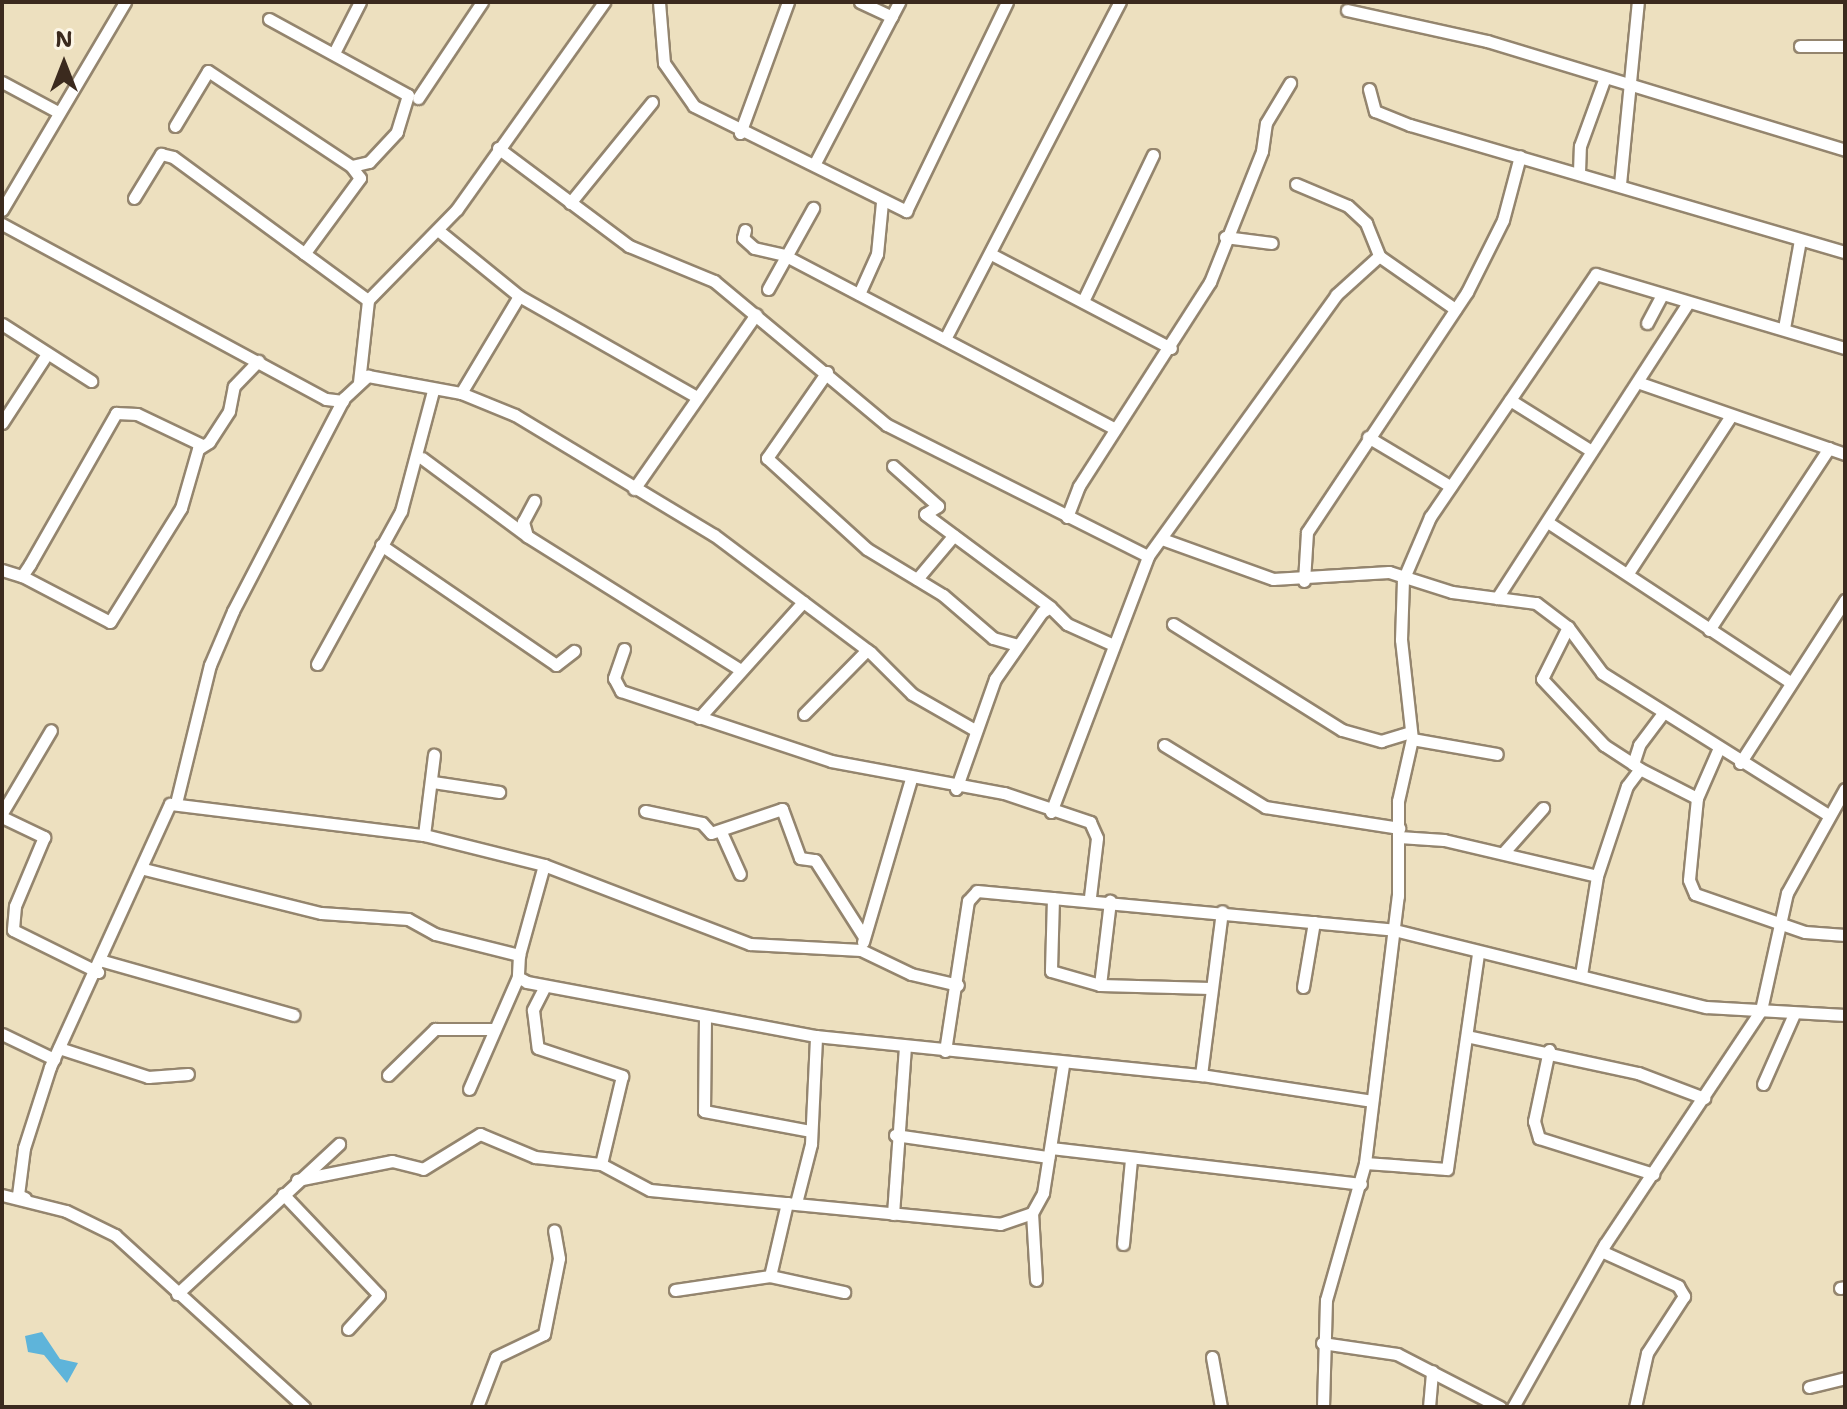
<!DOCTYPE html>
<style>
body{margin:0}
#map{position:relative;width:1847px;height:1409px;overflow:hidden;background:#ede0bf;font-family:"Shantell Sans",sans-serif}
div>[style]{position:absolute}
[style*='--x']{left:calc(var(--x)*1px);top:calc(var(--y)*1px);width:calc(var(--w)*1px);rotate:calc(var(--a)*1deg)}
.water>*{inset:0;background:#5eb4da}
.roads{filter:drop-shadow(2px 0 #94856e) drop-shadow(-2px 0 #94856e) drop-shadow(0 2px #94856e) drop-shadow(0 -2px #94856e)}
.minor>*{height:11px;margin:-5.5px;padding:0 5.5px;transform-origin:5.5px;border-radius:5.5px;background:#fff}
span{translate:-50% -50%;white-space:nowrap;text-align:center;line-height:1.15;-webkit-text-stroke:8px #fcf5e5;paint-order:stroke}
.frame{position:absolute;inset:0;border:4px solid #3b2a1e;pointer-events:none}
.north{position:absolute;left:24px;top:24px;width:80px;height:80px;-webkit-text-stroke:6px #fcf5e5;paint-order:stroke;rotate:0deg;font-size:22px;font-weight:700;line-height:32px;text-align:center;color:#3b2a1e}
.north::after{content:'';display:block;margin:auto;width:28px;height:36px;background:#3b2a1e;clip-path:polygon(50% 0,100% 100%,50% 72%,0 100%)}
</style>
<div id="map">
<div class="water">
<i style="clip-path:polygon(42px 1332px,60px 1359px,78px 1363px,67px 1383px,44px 1355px,28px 1352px,25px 1336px)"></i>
</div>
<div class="roads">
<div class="minor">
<i style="--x:659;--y:2;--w:61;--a:85.3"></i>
<i style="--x:664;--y:63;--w:52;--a:55.1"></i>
<i style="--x:694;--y:106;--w:237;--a:26.3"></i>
<i style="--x:906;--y:211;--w:232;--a:-64.2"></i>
<i style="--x:860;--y:2;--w:35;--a:25"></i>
<i style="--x:1347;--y:10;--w:143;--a:12.5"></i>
<i style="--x:1487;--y:41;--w:374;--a:16.9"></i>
<i style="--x:269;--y:19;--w:158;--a:28.7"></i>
<i style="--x:408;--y:95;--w:39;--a:107"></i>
<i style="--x:397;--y:132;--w:41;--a:133"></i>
<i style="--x:369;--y:162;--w:18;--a:167"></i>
<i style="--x:351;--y:166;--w:15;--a:53"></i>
<i style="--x:360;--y:178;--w:94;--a:126.4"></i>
<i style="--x:1800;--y:46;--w:45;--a:0"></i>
<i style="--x:335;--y:51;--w:55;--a:-63"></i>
<i style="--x:2;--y:82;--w:64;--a:28.2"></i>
<i style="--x:1369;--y:89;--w:23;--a:75"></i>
<i style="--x:1375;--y:111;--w:38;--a:22"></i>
<i style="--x:1410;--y:125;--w:453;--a:16.3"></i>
<i style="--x:418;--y:98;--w:115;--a:-56.3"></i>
<i style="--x:175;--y:126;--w:64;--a:-59"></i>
<i style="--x:208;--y:71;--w:172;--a:33.6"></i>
<i style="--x:740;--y:133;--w:140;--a:-69.9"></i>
<i style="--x:498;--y:148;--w:164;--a:36.8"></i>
<i style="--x:629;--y:246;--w:92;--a:22.4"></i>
<i style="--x:714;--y:281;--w:225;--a:39.8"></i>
<i style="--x:887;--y:425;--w:292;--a:26.7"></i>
<i style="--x:815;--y:163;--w:182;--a:-62.4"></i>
<i style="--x:1579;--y:172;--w:26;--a:-88"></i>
<i style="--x:1580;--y:146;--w:70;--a:-70"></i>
<i style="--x:1296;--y:184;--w:56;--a:22.9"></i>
<i style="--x:1348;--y:206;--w:25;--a:43"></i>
<i style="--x:1366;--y:223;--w:35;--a:68"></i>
<i style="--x:1379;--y:256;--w:93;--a:34.9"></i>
<i style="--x:1620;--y:184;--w:183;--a:-84.4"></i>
<i style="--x:134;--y:198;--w:52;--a:-58.5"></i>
<i style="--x:161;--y:154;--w:12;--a:14"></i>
<i style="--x:173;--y:157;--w:242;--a:36.3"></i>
<i style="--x:570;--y:203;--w:130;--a:-50.9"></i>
<i style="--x:2;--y:210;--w:242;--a:-59.4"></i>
<i style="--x:2;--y:224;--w:368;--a:28.4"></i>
<i style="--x:326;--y:399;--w:17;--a:7"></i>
<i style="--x:745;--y:230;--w:8;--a:104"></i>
<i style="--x:743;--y:238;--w:15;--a:42"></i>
<i style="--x:754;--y:248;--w:31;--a:13"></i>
<i style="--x:784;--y:255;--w:374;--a:27.7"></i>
<i style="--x:439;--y:231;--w:103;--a:39.1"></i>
<i style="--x:519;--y:296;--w:202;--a:29.6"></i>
<i style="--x:1225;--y:237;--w:47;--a:7.3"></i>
<i style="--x:991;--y:254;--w:203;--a:27.6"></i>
<i style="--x:768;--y:289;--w:93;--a:-60.9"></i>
<i style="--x:859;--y:294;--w:44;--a:-65.8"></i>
<i style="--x:877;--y:254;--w:52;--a:-84.5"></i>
<i style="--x:368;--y:300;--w:127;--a:-45.6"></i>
<i style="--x:457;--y:209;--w:254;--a:-54.6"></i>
<i style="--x:1083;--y:301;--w:162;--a:-64.4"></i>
<i style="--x:1647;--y:323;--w:30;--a:-62"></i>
<i style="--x:2;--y:324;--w:106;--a:32.6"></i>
<i style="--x:1784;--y:328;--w:89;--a:-79.7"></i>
<i style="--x:945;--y:339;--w:380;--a:-62.6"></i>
<i style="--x:827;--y:372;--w:105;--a:124.9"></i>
<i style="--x:767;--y:458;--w:135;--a:42.3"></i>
<i style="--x:867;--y:549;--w:89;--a:31.2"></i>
<i style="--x:943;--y:595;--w:66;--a:40.7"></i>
<i style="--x:993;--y:638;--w:25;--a:16"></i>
<i style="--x:359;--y:382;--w:82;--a:-83.7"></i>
<i style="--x:1640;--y:383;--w:217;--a:19.1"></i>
<i style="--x:461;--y:393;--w:113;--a:-59.1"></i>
<i style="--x:1510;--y:400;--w:94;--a:32"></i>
<i style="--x:2;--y:423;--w:79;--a:-56.9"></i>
<i style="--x:1368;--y:437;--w:96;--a:30.9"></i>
<i style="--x:422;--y:458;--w:131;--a:36.6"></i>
<i style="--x:527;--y:536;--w:252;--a:32.1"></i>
<i style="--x:893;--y:466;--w:60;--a:41.6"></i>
<i style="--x:938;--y:506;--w:15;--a:148"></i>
<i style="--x:925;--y:514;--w:156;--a:36.6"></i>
<i style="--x:634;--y:489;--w:213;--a:-55.1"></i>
<i style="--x:1067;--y:517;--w:33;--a:-69"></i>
<i style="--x:1079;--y:486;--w:242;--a:-57.3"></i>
<i style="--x:1210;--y:282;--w:141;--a:-68.3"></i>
<i style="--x:1262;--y:151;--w:28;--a:-82"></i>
<i style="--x:1266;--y:123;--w:47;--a:-59"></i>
<i style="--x:1549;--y:523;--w:289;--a:33.4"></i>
<i style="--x:527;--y:536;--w:15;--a:-106"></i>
<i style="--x:523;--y:522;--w:24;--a:-62"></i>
<i style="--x:1162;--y:539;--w:118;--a:19.8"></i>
<i style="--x:1273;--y:579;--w:116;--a:-3.5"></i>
<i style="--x:1389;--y:572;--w:66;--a:17.6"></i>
<i style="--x:1452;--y:592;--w:85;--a:7.5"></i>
<i style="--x:1536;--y:603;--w:40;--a:37"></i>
<i style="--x:1568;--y:627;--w:57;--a:53.5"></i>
<i style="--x:1602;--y:673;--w:266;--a:32.1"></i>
<i style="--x:381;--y:545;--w:212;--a:34.4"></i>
<i style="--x:556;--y:665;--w:23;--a:-38"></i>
<i style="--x:2;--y:570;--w:21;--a:17"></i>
<i style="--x:22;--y:576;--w:14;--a:-56"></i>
<i style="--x:30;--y:564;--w:174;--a:-60.3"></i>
<i style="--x:116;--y:413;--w:21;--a:3"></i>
<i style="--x:137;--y:414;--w:72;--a:25.5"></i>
<i style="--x:1630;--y:570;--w:183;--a:-56.8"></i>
<i style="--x:22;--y:576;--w:99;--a:27.6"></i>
<i style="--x:110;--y:622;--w:134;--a:-58.1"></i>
<i style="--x:181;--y:508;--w:61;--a:-73.9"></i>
<i style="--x:198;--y:449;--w:13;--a:-32"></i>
<i style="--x:209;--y:442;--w:37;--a:-57"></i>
<i style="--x:229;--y:411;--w:25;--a:-79"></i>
<i style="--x:234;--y:386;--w:35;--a:-46"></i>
<i style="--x:917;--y:579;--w:57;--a:-49.9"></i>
<i style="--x:1304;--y:581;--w:49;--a:-86.5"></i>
<i style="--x:1307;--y:532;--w:288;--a:-56.3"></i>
<i style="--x:1467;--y:292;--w:80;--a:-63.4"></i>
<i style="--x:1503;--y:220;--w:66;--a:-75.1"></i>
<i style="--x:1497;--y:598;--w:351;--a:-57.1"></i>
<i style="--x:1173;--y:624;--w:199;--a:32.1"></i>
<i style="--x:1342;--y:730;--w:41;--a:15.8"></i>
<i style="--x:1381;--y:741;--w:31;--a:-17"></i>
<i style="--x:1568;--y:627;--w:58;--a:116.6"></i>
<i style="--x:1542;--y:679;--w:91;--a:46.8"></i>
<i style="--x:1604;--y:745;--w:35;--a:33"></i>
<i style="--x:1709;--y:630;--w:218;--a:-56.6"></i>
<i style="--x:624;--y:649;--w:31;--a:109"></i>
<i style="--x:614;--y:678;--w:15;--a:62"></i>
<i style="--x:621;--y:691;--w:221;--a:18.4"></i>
<i style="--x:831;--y:761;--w:176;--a:10.5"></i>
<i style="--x:1004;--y:793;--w:91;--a:18.6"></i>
<i style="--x:1090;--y:822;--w:17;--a:66"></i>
<i style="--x:1097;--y:838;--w:59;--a:96.8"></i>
<i style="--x:317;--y:664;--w:175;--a:-61.2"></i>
<i style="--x:401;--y:511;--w:124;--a:-75.1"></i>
<i style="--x:804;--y:714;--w:90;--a:-45.5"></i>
<i style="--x:699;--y:718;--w:156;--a:-48.1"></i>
<i style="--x:1412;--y:739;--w:86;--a:10"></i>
<i style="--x:1164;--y:745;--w:119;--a:31.5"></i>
<i style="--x:1265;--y:807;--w:136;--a:8.9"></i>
<i style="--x:1740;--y:763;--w:194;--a:-57.2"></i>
<i style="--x:1640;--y:769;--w:64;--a:27"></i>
<i style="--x:1697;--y:798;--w:82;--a:95.6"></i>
<i style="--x:1689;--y:880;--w:15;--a:67"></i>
<i style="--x:1695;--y:894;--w:116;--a:19.1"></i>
<i style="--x:1805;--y:932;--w:40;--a:4.3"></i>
<i style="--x:433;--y:782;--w:67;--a:8.6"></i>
<i style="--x:956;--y:789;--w:117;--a:-70.5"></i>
<i style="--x:995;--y:679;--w:82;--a:-55"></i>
<i style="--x:1042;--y:612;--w:9;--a:-32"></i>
<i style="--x:1050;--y:607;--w:24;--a:45"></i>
<i style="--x:1067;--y:624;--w:48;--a:24.4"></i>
<i style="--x:1697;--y:798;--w:52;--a:-66.4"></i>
<i style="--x:176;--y:803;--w:142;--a:-76.2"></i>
<i style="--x:210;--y:665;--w:59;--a:-66.9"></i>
<i style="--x:233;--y:611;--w:240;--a:-62.5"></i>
<i style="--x:344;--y:398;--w:33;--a:-43"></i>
<i style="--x:368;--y:376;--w:95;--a:10.4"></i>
<i style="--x:461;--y:393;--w:58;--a:22.2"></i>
<i style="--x:515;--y:415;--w:232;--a:31.1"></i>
<i style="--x:714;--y:535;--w:195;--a:36.9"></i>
<i style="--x:870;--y:652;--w:59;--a:45"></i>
<i style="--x:912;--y:694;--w:73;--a:29.7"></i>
<i style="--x:645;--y:811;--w:58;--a:11.9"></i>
<i style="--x:702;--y:823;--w:13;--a:48"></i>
<i style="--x:711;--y:833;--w:75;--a:-18.7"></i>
<i style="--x:782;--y:809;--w:52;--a:69.8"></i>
<i style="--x:800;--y:858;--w:15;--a:8"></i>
<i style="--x:815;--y:860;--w:91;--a:57.5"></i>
<i style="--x:1051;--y:812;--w:274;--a:-69.2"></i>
<i style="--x:1148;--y:556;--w:322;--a:-54.2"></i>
<i style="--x:1336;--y:295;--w:58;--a:-42.2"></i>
<i style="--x:2;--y:813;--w:96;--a:-59.4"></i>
<i style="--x:2;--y:817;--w:47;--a:25.5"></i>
<i style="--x:44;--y:837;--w:75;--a:112.8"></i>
<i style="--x:15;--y:906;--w:24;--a:95"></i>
<i style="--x:13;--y:930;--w:95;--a:26.3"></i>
<i style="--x:721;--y:832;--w:46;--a:65.7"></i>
<i style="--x:424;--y:835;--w:81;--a:-82.9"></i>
<i style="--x:1399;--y:837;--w:45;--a:3.8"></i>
<i style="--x:1444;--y:840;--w:157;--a:13.2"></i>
<i style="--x:1504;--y:852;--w:59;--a:-48.4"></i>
<i style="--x:544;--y:865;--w:93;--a:105.5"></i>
<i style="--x:519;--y:955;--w:22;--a:93"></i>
<i style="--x:518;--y:977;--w:10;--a:29"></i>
<i style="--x:527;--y:982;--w:294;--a:10.6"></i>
<i style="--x:816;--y:1036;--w:387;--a:5.8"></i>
<i style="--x:1201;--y:1075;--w:173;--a:8.6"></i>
<i style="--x:144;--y:869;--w:182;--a:14"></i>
<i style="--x:321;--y:913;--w:87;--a:3.9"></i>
<i style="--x:408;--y:919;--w:31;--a:29"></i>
<i style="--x:435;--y:934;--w:87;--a:14"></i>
<i style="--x:1053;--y:898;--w:73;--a:91.6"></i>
<i style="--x:1051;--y:971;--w:51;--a:15.9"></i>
<i style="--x:1100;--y:985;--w:110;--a:1.6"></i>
<i style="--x:863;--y:942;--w:170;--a:-73.6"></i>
<i style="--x:103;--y:961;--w:198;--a:15.8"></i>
<i style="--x:1581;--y:975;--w:100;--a:-80.8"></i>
<i style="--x:1597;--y:876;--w:95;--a:-71.6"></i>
<i style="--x:1627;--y:786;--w:21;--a:-53"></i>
<i style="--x:1640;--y:769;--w:9;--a:-144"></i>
<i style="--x:1633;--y:764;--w:20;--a:-72"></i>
<i style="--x:1639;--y:745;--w:40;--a:-53"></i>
<i style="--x:1100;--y:985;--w:85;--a:-83.2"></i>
<i style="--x:545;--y:986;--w:27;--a:117"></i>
<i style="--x:533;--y:1010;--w:38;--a:83"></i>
<i style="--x:538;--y:1048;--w:89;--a:18.4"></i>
<i style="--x:622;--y:1076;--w:90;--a:103.4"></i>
<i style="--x:1303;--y:987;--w:66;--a:-80.4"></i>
<i style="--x:705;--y:1017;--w:94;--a:90.6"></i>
<i style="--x:704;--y:1111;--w:109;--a:10.6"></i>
<i style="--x:2;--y:1034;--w:58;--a:25.7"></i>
<i style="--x:1471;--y:1037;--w:171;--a:12.2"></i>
<i style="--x:1638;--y:1073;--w:71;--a:20.7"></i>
<i style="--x:59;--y:1048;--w:94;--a:18"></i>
<i style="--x:148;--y:1077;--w:40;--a:-4.3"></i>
<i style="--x:1549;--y:1050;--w:73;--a:101.9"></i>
<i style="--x:1534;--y:1121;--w:18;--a:74"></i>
<i style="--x:1539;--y:1138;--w:120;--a:17.5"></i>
<i style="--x:945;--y:1051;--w:152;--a:-81.3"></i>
<i style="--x:968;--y:901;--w:13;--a:-48"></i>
<i style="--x:977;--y:891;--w:419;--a:5.3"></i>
<i style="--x:1394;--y:930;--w:321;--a:13.9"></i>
<i style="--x:1706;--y:1007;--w:139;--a:3.3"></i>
<i style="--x:388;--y:1075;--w:66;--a:-44.4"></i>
<i style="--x:435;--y:1029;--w:58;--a:0"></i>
<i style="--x:1201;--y:1075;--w:165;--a:-82.7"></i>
<i style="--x:1763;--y:1084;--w:77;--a:-66.1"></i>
<i style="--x:469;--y:1089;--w:122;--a:-66.4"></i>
<i style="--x:895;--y:1135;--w:155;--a:8.2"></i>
<i style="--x:1051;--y:1148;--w:312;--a:6.6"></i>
<i style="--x:1365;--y:1163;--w:82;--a:4.2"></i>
<i style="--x:1447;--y:1169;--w:216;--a:-81.8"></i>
<i style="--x:297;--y:1180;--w:97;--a:-11.3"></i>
<i style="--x:392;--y:1161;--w:32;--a:14"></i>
<i style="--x:423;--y:1169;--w:67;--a:-31.6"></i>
<i style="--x:480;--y:1134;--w:60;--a:22.7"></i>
<i style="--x:535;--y:1157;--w:66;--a:6.1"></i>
<i style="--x:601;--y:1164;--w:55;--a:28"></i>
<i style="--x:650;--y:1190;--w:352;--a:5.5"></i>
<i style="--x:1000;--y:1224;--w:34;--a:-19"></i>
<i style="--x:283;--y:1194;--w:139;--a:46.5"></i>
<i style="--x:379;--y:1295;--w:46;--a:132.4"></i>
<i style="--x:2;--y:1195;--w:66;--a:14"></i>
<i style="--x:66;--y:1211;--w:55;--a:26.1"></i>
<i style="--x:115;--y:1235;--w:256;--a:42.3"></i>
<i style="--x:25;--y:1198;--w:8;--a:-157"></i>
<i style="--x:18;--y:1195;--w:47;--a:-82.7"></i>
<i style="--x:24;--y:1148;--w:85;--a:-72.2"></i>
<i style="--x:50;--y:1067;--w:289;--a:-65.5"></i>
<i style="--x:170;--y:804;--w:256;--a:7"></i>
<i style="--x:424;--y:835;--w:124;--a:14"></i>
<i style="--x:544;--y:865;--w:221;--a:21"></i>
<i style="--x:750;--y:944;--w:111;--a:3.1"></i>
<i style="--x:861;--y:950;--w:55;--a:25.6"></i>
<i style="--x:911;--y:974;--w:48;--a:13.2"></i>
<i style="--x:796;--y:1203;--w:61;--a:-75.7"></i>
<i style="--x:811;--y:1144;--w:108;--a:-87.3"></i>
<i style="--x:893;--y:1214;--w:167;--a:-85.9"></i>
<i style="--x:1123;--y:1244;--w:85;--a:-84.6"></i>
<i style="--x:1601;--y:1251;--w:85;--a:24.4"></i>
<i style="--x:1678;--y:1286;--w:12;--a:59"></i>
<i style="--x:1684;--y:1296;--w:68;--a:123"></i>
<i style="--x:1647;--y:1353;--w:55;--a:102.5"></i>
<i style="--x:770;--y:1276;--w:75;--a:-76.9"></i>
<i style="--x:1036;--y:1280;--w:67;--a:-93.4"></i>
<i style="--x:1032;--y:1213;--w:23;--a:-61"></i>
<i style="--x:1043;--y:1193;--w:130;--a:-81.1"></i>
<i style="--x:1840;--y:1288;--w:5;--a:-11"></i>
<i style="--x:675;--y:1290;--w:96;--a:-8.4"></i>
<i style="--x:770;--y:1276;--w:76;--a:12.2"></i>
<i style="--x:177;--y:1294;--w:221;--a:-42.8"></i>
<i style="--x:1322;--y:1343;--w:76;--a:8.3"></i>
<i style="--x:1397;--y:1354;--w:116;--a:27.2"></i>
<i style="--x:1212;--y:1357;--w:51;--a:79.8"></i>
<i style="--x:1809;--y:1387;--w:37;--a:-14"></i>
<i style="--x:477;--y:1407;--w:53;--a:-69.2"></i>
<i style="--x:496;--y:1357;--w:53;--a:-25.6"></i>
<i style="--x:544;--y:1334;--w:77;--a:-78.8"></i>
<i style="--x:559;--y:1258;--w:28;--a:-100"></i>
<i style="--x:1323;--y:1407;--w:107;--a:-88.4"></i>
<i style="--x:1326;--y:1300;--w:142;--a:-74.1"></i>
<i style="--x:1365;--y:1163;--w:269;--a:-83"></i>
<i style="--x:1398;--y:896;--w:95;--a:-90"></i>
<i style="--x:1398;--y:801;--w:64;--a:-77.3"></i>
<i style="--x:1412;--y:739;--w:100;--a:-96.3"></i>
<i style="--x:1401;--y:640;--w:60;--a:-88.1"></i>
<i style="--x:1403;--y:580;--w:69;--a:-66.8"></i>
<i style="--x:1430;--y:517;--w:294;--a:-55.7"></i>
<i style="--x:1596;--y:274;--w:260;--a:16.6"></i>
<i style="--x:1429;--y:1407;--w:36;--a:-85"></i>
<i style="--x:1513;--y:1407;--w:187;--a:-60.6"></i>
<i style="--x:1605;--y:1244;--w:281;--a:-56.3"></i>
<i style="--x:1761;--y:1010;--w:120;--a:-77.5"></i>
<i style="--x:1787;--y:893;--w:119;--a:-60.9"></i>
</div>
</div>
<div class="frame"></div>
<div class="north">N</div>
</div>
